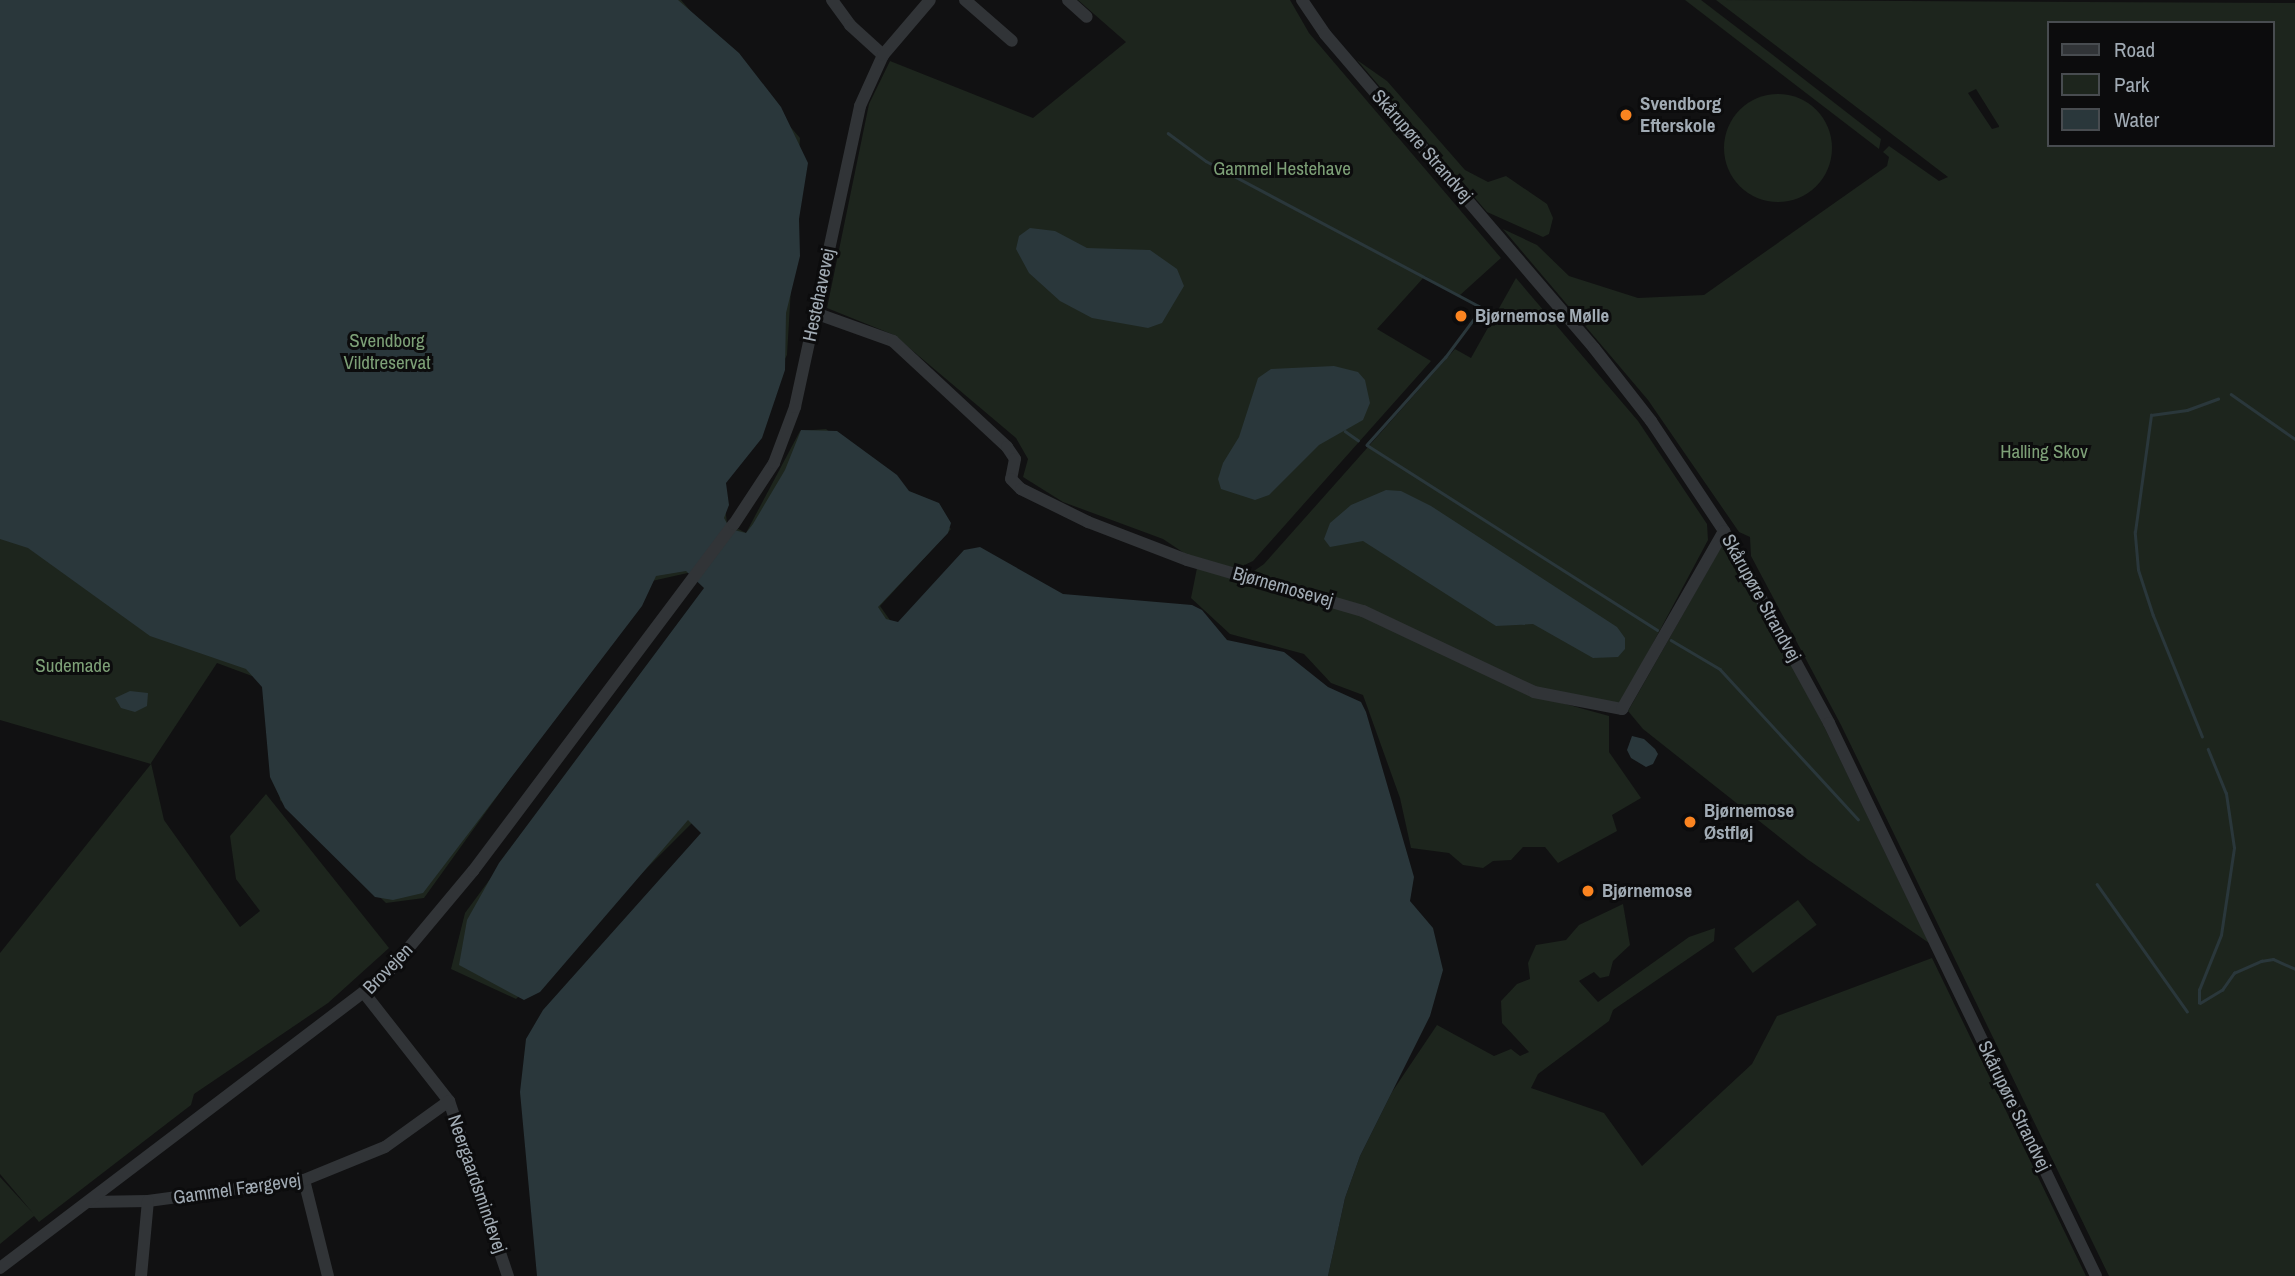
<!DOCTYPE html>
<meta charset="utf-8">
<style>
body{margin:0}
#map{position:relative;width:2295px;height:1276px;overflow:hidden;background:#111112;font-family:"Archivo Narrow",sans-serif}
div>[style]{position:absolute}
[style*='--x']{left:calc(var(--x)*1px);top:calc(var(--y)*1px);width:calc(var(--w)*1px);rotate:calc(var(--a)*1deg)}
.green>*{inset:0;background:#1d251d;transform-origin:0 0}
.round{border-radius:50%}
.water>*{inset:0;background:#2a373b}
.stream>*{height:2.5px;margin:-1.25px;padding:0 1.25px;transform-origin:1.25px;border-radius:1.25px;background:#2a373b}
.minor>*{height:12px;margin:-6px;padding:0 6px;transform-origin:6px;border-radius:6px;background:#313437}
.dots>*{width:19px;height:19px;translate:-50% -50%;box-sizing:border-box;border:4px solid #0c0c0d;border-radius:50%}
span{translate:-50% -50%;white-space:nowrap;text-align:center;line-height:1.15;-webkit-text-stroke:6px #0c0c0d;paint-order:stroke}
.poi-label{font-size:19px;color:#a1abb4;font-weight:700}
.left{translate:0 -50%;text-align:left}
.street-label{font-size:19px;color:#a1abb4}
.park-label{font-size:19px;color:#7da077}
.legend{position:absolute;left:2047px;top:21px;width:228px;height:126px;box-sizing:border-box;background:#0c0c0d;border:2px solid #484c50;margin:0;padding:9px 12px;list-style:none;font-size:21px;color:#a1abb4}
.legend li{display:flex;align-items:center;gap:14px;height:35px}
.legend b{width:35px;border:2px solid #484c50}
</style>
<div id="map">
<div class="green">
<i style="clip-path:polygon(0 0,681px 0,800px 138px,787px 355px,722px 482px,727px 523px,746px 533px,800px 431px,826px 429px,951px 529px,880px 606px,892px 623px,516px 999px,451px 969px,465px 913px,705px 588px,692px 572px,652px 581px,424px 898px,386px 903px,280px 800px,268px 682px,217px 663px,151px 763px,164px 820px,240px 927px,260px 911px,236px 879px,230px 836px,266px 794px,389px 948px,328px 1003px,194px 1094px,191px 1105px,39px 1222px,34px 1216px,0 1244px,0 1177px,33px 1213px,0 1174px,0 953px,151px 764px,0 720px)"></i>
<i style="clip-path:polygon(1078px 0,1290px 0,1309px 33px,1501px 258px,1459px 296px,1425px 276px,1377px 329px,1431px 361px,1253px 561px,1234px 570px,1187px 555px,1163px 539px,1063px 502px,1023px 477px,1028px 459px,1016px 438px,894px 335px,827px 308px,869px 104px,890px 61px,1033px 118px,1126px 42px)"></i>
<i style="clip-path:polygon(1685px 0,1701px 0,1773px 55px,1881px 139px,1879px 149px)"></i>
<i style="clip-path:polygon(evenodd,1716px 0,2295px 3px,2295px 1276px,2109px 1276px,1841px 725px,1751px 556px,1750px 537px,1739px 532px,1648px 400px,1503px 229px,1537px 245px,1569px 276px,1638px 298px,1704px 295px,1887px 166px,1889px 157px,1883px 152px,1889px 146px,1939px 181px,1948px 177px,1716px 0,2048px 23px,2272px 23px,2272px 145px,2048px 145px,2048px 23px,1716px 0,1976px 89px,1999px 126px,1999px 127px,1992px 129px,1968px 93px,1976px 89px)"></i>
<i style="clip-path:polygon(1357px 60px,1387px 81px,1465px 170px,1488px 182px,1506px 176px,1547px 204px,1553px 218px,1549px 234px,1543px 237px,1487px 212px)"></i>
<i class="round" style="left:1724px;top:94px;width:108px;height:108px"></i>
<i style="clip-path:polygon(1516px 278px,1638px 421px,1707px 524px,1708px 540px,1620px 705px,1536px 688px,1366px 608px,1251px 573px,1264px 564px,1455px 349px,1471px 358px)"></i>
<i style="clip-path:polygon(1725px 540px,1822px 722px,1929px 943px,1807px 859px,1643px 729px,1628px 711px)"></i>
<i style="clip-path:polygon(1197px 568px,1362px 615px,1533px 695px,1609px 716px,1609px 752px,1641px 798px,1612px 815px,1617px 831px,1558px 863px,1545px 847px,1523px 847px,1511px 860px,1493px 861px,1483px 868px,1463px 865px,1449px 853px,1411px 848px,1400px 798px,1363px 695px,1331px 683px,1304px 654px,1230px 634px,1191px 598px)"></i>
<i style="left:1798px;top:900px;width:31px;height:80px;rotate:53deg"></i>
<i style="clip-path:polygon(1623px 904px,1630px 945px,1613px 961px,1609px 976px,1600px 978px,1594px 972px,1579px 981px,1598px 1002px,1689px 937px,1715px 928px,1714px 941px,1613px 1010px,1609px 1021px,1538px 1074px,1531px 1088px,1604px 1113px,1642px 1166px,1752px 1064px,1777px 1016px,1932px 958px,2086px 1276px,1328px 1276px,1345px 1198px,1360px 1156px,1392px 1092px,1437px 1025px,1494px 1056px,1511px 1049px,1520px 1056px,1529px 1052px,1502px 1023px,1501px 1001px,1517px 984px,1530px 979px,1528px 963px,1536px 945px,1566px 940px,1579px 925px)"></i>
</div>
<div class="water">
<i style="clip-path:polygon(0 0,678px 0,739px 53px,781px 107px,808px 163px,799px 219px,800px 256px,786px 313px,785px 370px,762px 438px,726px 483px,729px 505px,724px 518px,730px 529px,746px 533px,753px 524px,785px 470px,801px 430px,837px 431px,897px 475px,909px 491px,939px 503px,951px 523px,948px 533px,878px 607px,886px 619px,898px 622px,964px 550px,980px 547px,1063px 594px,1192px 605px,1202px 610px,1227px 640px,1284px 652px,1328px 687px,1361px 702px,1366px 712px,1414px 877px,1410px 901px,1433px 928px,1443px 970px,1430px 1016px,1360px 1156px,1345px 1198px,1328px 1276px,537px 1276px,520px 1092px,526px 1039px,543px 1010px,701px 833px,688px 820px,540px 992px,524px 1000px,459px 965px,467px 920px,499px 863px,704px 588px,686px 571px,656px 576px,642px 606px,423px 893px,393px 900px,375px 897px,285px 808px,270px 777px,262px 687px,246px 669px,150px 636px,28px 548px,0 539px)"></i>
<i style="clip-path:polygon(1030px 228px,1055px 231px,1087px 248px,1150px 250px,1177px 269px,1184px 286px,1162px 323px,1148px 328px,1092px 318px,1060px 301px,1029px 273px,1016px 249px,1019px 236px)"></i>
<i style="clip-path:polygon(1334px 366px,1358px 372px,1365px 380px,1370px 403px,1363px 420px,1319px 445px,1269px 495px,1255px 500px,1221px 489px,1218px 479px,1223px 463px,1239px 437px,1258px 378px,1271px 369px)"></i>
<i style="clip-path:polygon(1386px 490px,1401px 491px,1431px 506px,1617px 627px,1625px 638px,1625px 649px,1618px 657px,1593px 658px,1533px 624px,1496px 626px,1363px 541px,1330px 547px,1324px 539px,1330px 523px,1351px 505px)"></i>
<i style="clip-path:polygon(130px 691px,148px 693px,147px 706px,135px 712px,121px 708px,115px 698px)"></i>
<i style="clip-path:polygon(1632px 736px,1644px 739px,1655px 749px,1658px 754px,1653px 764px,1646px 767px,1631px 758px,1627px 750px)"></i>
</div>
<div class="stream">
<i style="--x:1168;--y:133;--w:47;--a:36.4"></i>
<i style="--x:1206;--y:161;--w:309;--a:28"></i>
<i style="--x:1479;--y:306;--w:13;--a:108"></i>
<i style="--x:1475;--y:318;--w:49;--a:126.6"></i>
<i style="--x:1446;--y:357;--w:118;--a:131.9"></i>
<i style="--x:1367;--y:445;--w:344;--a:32.5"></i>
<i style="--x:2231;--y:394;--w:78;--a:35.1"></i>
<i style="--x:1345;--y:431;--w:16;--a:35"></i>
<i style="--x:1671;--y:640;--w:57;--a:30.6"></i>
<i style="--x:1720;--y:669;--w:204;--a:47.4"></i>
<i style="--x:2202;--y:737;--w:131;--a:-112"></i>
<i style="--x:2153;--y:616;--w:48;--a:-108.1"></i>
<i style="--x:2138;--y:570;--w:38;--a:-95"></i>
<i style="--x:2135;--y:532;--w:118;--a:-82.2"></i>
<i style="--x:2151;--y:415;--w:36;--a:-8"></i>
<i style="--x:2187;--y:410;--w:33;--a:-20"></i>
<i style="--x:2097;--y:884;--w:156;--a:54.7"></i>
<i style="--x:2199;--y:1003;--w:13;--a:-90"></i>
<i style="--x:2199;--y:990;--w:59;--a:-68.2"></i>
<i style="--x:2221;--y:935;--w:88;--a:-81.5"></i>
<i style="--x:2234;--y:848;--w:55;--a:-98.4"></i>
<i style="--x:2226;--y:794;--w:48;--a:-112.2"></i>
<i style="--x:2200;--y:1003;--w:26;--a:-31"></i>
<i style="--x:2222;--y:990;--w:21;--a:-55"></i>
<i style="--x:2234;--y:973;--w:30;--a:-24"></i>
<i style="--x:2261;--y:961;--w:12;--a:-9"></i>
<i style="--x:2273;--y:959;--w:24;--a:24"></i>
</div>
<div class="minor">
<i style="--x:832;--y:0;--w:31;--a:54"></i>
<i style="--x:850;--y:25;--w:45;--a:42.3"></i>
<i style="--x:965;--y:0;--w:62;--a:41.1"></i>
<i style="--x:1068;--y:0;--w:25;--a:42"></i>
<i style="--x:1302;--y:0;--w:41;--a:55.9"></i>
<i style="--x:1325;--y:34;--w:413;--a:49.4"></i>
<i style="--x:1594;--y:348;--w:93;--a:52"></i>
<i style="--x:1651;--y:421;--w:132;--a:56.4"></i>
<i style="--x:1724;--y:531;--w:219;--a:61.3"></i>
<i style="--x:1829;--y:723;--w:614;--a:64.23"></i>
<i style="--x:815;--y:313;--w:83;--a:19.7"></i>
<i style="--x:893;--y:341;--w:156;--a:42.9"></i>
<i style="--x:1007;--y:447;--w:14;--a:56"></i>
<i style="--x:1015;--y:459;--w:20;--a:101"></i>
<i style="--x:1011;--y:479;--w:14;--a:45"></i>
<i style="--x:1021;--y:489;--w:75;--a:26.2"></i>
<i style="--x:1088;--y:522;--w:106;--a:21"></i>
<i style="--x:1187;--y:560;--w:183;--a:16.2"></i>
<i style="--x:1363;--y:611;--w:189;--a:25.3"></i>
<i style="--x:1534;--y:692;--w:90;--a:10.9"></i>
<i style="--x:1622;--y:709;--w:205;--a:-60.2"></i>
<i style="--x:365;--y:994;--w:136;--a:51.9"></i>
<i style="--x:449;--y:1101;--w:185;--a:71.4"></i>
<i style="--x:304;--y:1180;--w:99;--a:76"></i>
<i style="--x:89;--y:1202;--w:59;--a:-1"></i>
<i style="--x:148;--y:1201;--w:157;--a:-7.7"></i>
<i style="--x:304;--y:1180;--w:87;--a:-22.2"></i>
<i style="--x:385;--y:1147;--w:79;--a:-35.7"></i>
<i style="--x:0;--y:1268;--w:485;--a:-37.2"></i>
<i style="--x:386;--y:975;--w:136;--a:-50.1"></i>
<i style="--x:473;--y:871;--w:434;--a:-53.1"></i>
<i style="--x:734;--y:524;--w:73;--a:-56.7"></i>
<i style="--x:774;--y:463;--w:60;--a:-69.4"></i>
<i style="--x:795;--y:407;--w:308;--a:-77.8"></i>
<i style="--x:860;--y:106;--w:56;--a:-65.7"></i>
<i style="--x:883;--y:55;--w:72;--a:-49.5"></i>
<i style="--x:141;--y:1276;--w:75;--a:-84.7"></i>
</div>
<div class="dots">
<i style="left:1626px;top:115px;background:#fb8420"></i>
<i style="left:1461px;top:316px;background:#fb8420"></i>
<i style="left:1690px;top:822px;background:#fb8420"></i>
<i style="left:1588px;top:891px;background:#fb8420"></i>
</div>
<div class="poi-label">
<span class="left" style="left:1640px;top:115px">Svendborg<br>Efterskole</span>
<span class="left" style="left:1475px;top:316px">Bjørnemose Mølle</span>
<span class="left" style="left:1704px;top:822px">Bjørnemose<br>Østfløj</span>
<span class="left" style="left:1602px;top:891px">Bjørnemose</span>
</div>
<div class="street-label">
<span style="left:1422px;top:146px;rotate:49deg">Skårupøre Strandvej</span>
<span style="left:819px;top:295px;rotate:-78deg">Hestehavevej</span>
<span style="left:1283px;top:587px;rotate:16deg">Bjørnemosevej</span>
<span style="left:1761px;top:598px;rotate:61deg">Skårupøre Strandvej</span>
<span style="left:388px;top:969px;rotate:-46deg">Brovejen</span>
<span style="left:2014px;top:1106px;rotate:64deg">Skårupøre Strandvej</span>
<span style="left:477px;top:1184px;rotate:71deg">Neergaardsmindevej</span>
<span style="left:237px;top:1189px;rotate:-8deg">Gammel Færgevej</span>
</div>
<div class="park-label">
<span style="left:1282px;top:169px">Gammel Hestehave</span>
<span style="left:387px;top:352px">Svendborg<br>Vildtreservat</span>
<span style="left:2044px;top:452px">Halling Skov</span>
<span style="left:73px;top:666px">Sudemade</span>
</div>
<ul class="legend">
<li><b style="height:9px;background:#313437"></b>Road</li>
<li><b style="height:19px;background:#1d251d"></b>Park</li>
<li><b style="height:19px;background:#2a373b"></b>Water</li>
</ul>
</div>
